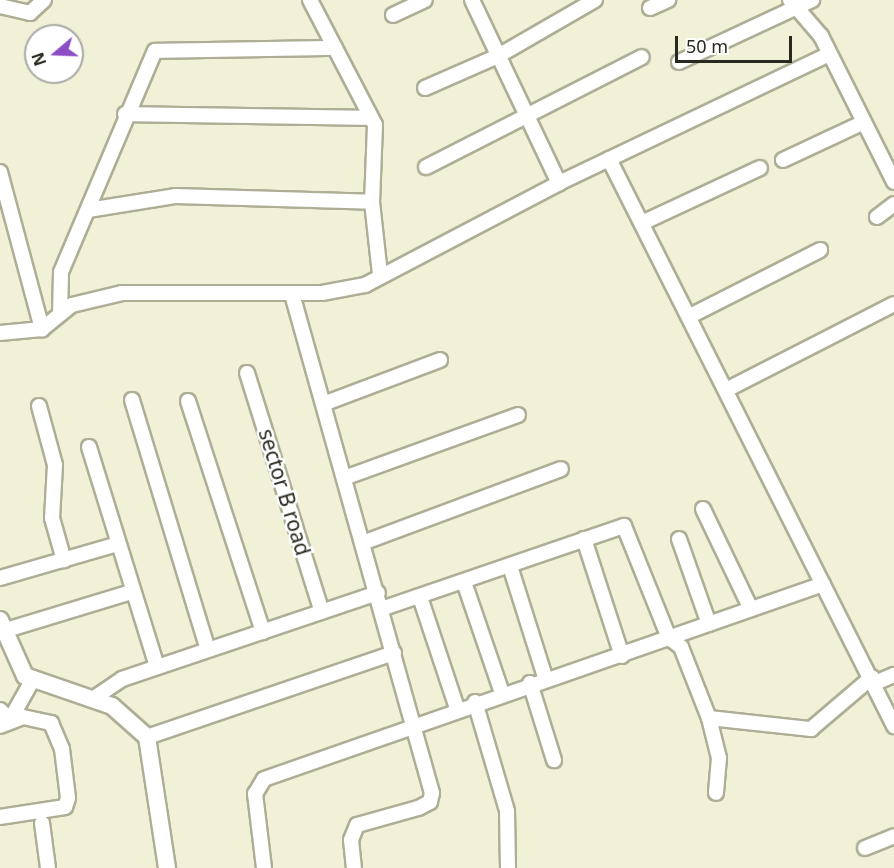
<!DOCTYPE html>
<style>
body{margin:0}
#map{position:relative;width:894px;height:868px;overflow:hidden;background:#f0f1d7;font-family:"Noto Sans",sans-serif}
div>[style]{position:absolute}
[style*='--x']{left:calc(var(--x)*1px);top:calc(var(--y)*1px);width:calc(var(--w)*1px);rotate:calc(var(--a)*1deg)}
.roads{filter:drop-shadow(2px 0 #adae95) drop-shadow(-2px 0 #adae95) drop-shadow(0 2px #adae95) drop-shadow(0 -2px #adae95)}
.minor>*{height:14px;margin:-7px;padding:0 7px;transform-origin:7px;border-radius:7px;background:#fff}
.tertiary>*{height:16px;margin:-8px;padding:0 8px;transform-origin:8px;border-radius:8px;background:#fff}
span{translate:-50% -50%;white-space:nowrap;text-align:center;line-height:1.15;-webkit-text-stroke:5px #fff;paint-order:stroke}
.street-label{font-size:21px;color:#292920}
.north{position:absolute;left:24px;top:24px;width:60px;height:60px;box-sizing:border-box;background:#fff;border:2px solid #a9a9a6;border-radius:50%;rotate:251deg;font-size:16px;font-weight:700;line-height:24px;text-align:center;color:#292920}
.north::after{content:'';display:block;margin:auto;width:21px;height:27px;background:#8c4ec4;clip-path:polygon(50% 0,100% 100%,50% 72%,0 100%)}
.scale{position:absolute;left:675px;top:36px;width:117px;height:27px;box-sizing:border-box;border:3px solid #292920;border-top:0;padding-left:8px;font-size:18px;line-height:21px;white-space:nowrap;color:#292920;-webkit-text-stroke:4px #fff;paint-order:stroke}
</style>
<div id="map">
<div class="roads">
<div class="minor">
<i style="--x:310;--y:0;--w:141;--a:62.5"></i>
<i style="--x:375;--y:125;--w:77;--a:92.2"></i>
<i style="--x:372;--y:202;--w:73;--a:83.7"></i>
<i style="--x:472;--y:0;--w:203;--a:64.6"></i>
<i style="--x:790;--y:0;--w:48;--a:49.3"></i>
<i style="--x:821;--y:36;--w:163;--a:63.4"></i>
<i style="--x:0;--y:6;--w:31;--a:13"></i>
<i style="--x:30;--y:13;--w:19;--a:-43"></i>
<i style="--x:650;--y:8;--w:20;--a:-24"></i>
<i style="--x:393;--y:15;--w:35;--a:-25"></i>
<i style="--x:679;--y:62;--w:147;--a:-25"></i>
<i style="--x:425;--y:88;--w:80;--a:-23.7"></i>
<i style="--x:498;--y:56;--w:112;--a:-30"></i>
<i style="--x:125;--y:114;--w:246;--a:0.9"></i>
<i style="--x:609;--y:159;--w:635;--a:63.31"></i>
<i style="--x:783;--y:160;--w:89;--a:-25.1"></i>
<i style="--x:426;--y:167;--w:242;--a:-27"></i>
<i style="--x:0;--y:172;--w:163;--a:75"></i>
<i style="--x:88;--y:210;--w:88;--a:-9.1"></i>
<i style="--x:175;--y:196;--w:197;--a:1.7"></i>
<i style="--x:877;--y:217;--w:21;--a:-37"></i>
<i style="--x:642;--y:223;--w:130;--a:-25"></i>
<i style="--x:292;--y:294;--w:518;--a:74.33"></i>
<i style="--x:432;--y:793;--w:9;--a:103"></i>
<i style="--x:430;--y:802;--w:13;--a:153"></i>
<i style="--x:418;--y:808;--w:63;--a:164.4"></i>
<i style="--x:357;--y:825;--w:16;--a:112"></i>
<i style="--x:351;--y:840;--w:28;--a:84"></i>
<i style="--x:60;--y:314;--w:42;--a:-88.6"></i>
<i style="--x:61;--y:272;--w:240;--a:-67"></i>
<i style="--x:155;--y:51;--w:180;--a:-1"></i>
<i style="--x:690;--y:316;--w:146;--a:-26.9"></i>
<i style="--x:0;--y:333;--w:42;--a:-5.4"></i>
<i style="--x:42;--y:329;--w:38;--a:-39"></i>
<i style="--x:72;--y:305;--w:51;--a:-13.5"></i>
<i style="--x:122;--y:293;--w:200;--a:0"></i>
<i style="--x:322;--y:293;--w:44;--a:-10.5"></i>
<i style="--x:365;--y:285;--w:219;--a:-27.7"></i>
<i style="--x:559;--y:183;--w:299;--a:-25.5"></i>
<i style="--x:247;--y:373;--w:250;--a:72.6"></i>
<i style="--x:728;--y:389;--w:186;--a:-27.1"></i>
<i style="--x:132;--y:400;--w:261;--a:73.1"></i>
<i style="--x:188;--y:401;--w:243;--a:72"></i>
<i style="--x:323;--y:404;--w:125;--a:-20.6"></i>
<i style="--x:39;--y:406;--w:61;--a:74.8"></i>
<i style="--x:55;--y:465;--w:53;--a:93.2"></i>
<i style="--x:52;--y:518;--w:44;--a:74.1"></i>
<i style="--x:89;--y:447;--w:230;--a:72.8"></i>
<i style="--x:344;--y:478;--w:185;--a:-19.9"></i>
<i style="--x:703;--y:509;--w:111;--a:64.4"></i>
<i style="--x:584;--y:539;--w:123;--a:72"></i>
<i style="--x:679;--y:539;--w:90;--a:70.6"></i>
<i style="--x:365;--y:542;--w:209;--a:-20.4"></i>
<i style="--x:510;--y:566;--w:116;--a:72.5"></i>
<i style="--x:0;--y:578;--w:123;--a:-16.1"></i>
<i style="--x:464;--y:582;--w:117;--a:71.1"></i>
<i style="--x:420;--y:597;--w:117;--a:71.6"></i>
<i style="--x:381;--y:609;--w:257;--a:-18.9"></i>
<i style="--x:624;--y:526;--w:121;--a:68.1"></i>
<i style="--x:669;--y:638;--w:15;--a:37"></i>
<i style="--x:681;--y:647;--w:76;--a:68.5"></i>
<i style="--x:709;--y:718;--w:41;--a:76"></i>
<i style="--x:719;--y:758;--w:35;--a:95"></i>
<i style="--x:3;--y:631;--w:134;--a:-16.9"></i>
<i style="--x:530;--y:683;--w:81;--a:72.7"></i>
<i style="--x:875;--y:683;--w:21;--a:-23"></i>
<i style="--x:94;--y:698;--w:34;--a:-34"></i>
<i style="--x:122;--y:679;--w:270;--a:-18.6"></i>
<i style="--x:475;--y:702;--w:114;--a:73.6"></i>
<i style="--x:507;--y:811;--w:57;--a:89"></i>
<i style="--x:0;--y:710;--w:14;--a:45"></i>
<i style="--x:10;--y:720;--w:45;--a:-60.6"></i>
<i style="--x:709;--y:718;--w:103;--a:6.2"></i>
<i style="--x:811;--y:729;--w:80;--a:-40.4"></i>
<i style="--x:0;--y:726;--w:25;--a:-21"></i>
<i style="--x:23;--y:717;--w:29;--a:12"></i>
<i style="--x:51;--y:723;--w:28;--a:67"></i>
<i style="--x:62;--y:749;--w:49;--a:83"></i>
<i style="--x:68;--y:798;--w:9;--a:108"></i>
<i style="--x:65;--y:807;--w:66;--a:171.3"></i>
<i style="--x:147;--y:737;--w:261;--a:-18.8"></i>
<i style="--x:42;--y:823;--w:45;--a:82.4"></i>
<i style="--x:865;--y:848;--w:31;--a:-22"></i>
<i style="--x:264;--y:868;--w:75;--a:-96.9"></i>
<i style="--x:255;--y:794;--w:17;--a:-59"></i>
<i style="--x:264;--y:779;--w:592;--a:-19.23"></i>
</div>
<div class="tertiary">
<i style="--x:0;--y:620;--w:61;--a:65.9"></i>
<i style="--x:25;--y:676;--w:92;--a:19"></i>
<i style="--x:112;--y:706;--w:47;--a:41.5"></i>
<i style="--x:147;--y:737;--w:133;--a:81.3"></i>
</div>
</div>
<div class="street-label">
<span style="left:285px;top:492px;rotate:73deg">sector B road</span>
</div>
<div class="north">N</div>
<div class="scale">50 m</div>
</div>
